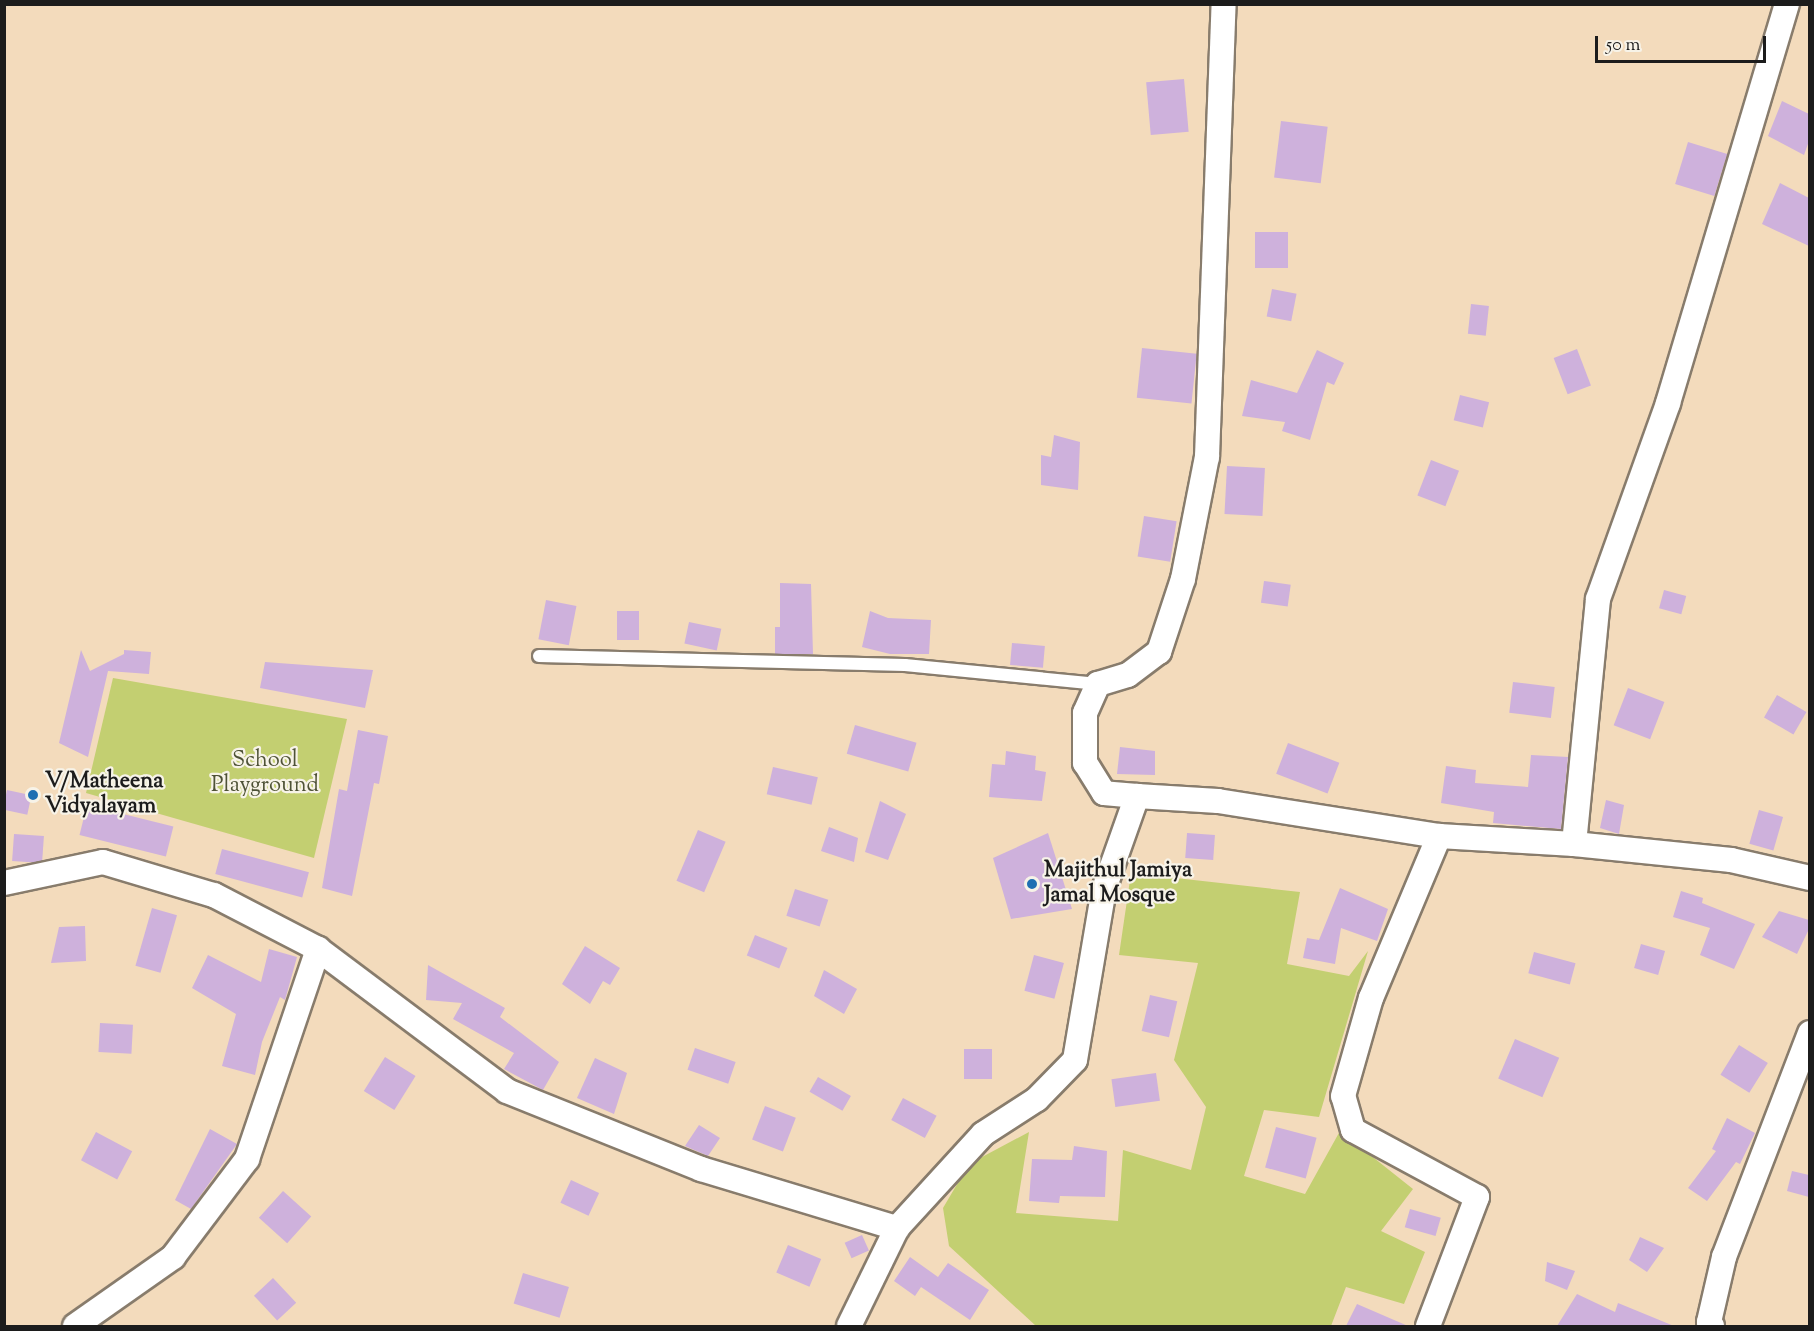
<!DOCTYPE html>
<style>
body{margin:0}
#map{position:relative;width:1814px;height:1331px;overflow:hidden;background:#f3dbbc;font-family:"Sorts Mill Goudy",serif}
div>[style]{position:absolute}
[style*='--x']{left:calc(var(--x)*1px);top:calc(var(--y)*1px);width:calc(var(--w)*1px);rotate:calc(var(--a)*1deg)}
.green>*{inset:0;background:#c3cf71}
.building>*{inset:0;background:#ceb1dc;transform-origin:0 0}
.roads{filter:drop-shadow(2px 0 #887c6c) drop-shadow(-2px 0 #887c6c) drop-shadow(0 2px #887c6c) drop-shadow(0 -2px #887c6c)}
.service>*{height:12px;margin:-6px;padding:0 6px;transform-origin:6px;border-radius:6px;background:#fff}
.minor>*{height:24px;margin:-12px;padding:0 12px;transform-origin:12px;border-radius:12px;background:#fff}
.dots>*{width:16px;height:16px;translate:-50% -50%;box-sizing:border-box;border:3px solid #f7f3e8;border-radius:50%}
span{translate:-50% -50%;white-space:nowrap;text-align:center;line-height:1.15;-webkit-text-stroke:4.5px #f7f3e8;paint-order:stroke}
.park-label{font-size:22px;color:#4e5236}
.poi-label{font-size:22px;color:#1c1c1c;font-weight:700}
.left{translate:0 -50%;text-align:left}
.frame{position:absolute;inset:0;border:6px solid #1c1c1c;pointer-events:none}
.scale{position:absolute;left:1595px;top:36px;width:171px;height:27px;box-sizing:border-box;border:3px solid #1c1c1c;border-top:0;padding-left:8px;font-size:18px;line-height:21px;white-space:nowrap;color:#1c1c1c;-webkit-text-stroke:4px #f7f3e8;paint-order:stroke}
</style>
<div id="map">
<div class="green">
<i style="clip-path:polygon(113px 678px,347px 719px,314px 858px,86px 793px)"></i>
<i style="clip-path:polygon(1131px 873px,1300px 892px,1287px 964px,1349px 976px,1368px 951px,1319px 1117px,1264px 1110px,1244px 1176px,1305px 1194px,1340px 1131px,1413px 1189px,1381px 1231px,1425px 1252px,1404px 1304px,1346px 1287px,1331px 1326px,1036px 1326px,949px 1246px,943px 1208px,969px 1164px,1029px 1132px,1016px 1213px,1118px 1221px,1123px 1150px,1191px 1170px,1206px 1107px,1174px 1060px,1198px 963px,1119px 955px)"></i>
</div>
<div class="building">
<i style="left:1184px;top:79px;width:53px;height:38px;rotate:85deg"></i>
<i style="clip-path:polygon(1782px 101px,1809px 114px,1809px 141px,1804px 155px,1768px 136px)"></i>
<i style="left:1281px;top:121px;width:47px;height:57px;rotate:7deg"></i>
<i style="left:1688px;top:142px;width:41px;height:44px;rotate:17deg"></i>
<i style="clip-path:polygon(1780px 183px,1809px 198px,1809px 246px,1762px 224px)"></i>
<i style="left:1255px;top:232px;width:33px;height:36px"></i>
<i style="left:1272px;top:289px;width:25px;height:28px;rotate:11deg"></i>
<i style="left:1471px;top:304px;width:18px;height:30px;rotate:6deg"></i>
<i style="left:1142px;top:348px;width:55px;height:50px;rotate:6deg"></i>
<i style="left:1577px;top:349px;width:39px;height:25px;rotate:69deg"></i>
<i style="clip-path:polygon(1317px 350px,1344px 363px,1334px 385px,1327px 382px,1310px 440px,1282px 431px,1285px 422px,1242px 416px,1251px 380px,1297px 393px)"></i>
<i style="left:1460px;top:395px;width:30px;height:26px;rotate:14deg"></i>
<i style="clip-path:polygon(1054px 435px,1080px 442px,1078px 490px,1041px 485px,1041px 455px,1051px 457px)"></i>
<i style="left:1431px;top:460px;width:30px;height:38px;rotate:21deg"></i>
<i style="left:1227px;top:466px;width:38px;height:48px;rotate:3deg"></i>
<i style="left:1144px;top:516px;width:33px;height:41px;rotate:9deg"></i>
<i style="left:1264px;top:581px;width:27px;height:22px;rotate:8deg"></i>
<i style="clip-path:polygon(780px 583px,811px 584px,813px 654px,775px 654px,775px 627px,780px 627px)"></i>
<i style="left:1664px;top:590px;width:23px;height:19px;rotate:15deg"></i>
<i style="left:546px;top:600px;width:31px;height:40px;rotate:11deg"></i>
<i style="left:617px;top:611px;width:22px;height:29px"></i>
<i style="clip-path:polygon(870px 611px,888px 618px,931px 620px,929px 654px,890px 654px,862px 647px)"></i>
<i style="left:689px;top:622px;width:33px;height:22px;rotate:12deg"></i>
<i style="left:1012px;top:643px;width:33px;height:22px;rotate:5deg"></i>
<i style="clip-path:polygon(81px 650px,90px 671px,124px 654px,124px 650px,151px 652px,149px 674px,108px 671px,88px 757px,59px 743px)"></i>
<i style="clip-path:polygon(265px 662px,373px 670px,365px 708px,260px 688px)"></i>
<i style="left:1513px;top:682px;width:42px;height:31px;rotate:7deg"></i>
<i style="left:1628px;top:688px;width:39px;height:40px;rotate:21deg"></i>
<i style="left:1777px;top:695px;width:34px;height:26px;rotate:30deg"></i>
<i style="left:855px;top:725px;width:64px;height:30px;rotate:16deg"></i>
<i style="clip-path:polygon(358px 730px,388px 736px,379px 784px,374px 783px,352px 896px,322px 888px,339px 789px,347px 791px)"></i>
<i style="left:1288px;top:743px;width:55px;height:33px;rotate:21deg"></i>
<i style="clip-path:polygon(1120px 747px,1155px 751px,1155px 775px,1117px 774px)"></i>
<i style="clip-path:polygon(1006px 751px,1036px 756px,1035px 770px,1046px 772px,1042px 801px,989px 797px,992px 764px,1005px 765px)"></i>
<i style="clip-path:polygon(1531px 755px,1568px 757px,1561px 829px,1493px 823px,1494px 812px,1441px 803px,1446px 766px,1476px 770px,1475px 783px,1528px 787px)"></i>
<i style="left:773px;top:767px;width:46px;height:28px;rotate:13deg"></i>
<i style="left:7px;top:790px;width:25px;height:20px;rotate:12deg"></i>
<i style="clip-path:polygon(1606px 800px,1624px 805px,1619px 834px,1600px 828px)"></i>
<i style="clip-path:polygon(880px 801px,906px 814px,888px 860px,865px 852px)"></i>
<i style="left:87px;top:805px;width:89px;height:31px;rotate:14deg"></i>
<i style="left:1759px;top:810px;width:25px;height:35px;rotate:16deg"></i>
<i style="clip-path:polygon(829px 827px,858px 838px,854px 862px,821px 851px)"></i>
<i style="left:698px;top:830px;width:30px;height:55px;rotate:23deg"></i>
<i style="clip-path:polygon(1048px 833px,1072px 909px,1011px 919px,993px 858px)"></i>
<i style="left:1187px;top:833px;width:28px;height:25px;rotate:4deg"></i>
<i style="left:14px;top:834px;width:30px;height:27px;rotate:4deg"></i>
<i style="left:222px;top:849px;width:90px;height:26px;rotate:15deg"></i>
<i style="clip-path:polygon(1340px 888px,1388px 909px,1377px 941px,1341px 928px,1335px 964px,1303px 958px,1307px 938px,1319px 940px)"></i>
<i style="left:795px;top:889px;width:35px;height:28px;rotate:18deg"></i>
<i style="clip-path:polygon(1681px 891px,1703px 898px,1702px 903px,1755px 924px,1734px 969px,1700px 955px,1710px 928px,1673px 917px)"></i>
<i style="left:152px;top:908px;width:26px;height:60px;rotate:16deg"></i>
<i style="clip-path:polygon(1779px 911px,1809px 920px,1809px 929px,1797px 954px,1762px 937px)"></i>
<i style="clip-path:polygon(85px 926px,86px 961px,51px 963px,59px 927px)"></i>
<i style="left:755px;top:935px;width:35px;height:22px;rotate:22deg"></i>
<i style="left:1641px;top:944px;width:25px;height:25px;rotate:16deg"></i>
<i style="clip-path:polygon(585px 946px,620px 968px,610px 985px,603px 981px,590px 1004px,562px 984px)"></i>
<i style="clip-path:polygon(269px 949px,297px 957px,285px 1000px,280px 997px,262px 1042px,255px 1075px,222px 1066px,236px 1014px,192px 988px,208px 955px,261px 982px)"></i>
<i style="left:1534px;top:952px;width:43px;height:22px;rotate:15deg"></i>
<i style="left:1034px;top:955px;width:31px;height:37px;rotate:15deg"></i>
<i style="clip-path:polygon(428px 965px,505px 1008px,500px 1017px,559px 1062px,543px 1090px,504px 1069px,514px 1053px,453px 1019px,462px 1003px,426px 1000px)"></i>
<i style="clip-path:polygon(824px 970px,857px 989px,844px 1014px,814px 996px)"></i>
<i style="left:1150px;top:995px;width:28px;height:37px;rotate:13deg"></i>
<i style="left:100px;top:1023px;width:33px;height:29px;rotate:3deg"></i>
<i style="left:1515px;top:1039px;width:48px;height:43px;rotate:23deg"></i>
<i style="left:1739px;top:1045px;width:34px;height:35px;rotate:32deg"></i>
<i style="left:695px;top:1048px;width:43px;height:23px;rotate:19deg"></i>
<i style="left:964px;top:1049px;width:28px;height:30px"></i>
<i style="left:385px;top:1057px;width:36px;height:40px;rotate:32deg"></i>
<i style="clip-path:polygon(595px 1058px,627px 1073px,614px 1114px,577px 1098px)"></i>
<i style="left:1156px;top:1073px;width:28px;height:45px;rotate:82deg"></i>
<i style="left:818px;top:1077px;width:38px;height:17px;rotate:30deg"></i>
<i style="left:903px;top:1098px;width:38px;height:25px;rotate:28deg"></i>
<i style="left:765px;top:1106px;width:33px;height:36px;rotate:21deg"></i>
<i style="clip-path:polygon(1727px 1118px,1755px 1133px,1740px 1164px,1736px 1162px,1707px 1201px,1688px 1188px,1716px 1151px,1712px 1149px)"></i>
<i style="clip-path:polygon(699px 1125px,720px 1138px,708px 1156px,685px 1146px)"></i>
<i style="left:1276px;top:1127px;width:42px;height:42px;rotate:15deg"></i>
<i style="clip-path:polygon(210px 1129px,237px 1144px,191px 1209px,175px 1200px)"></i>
<i style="left:96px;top:1132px;width:41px;height:32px;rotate:28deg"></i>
<i style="clip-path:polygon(1074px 1146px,1107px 1151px,1105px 1197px,1060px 1196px,1059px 1203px,1029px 1201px,1032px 1159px,1072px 1160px)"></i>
<i style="clip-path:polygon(1792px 1171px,1809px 1175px,1809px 1197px,1787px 1191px)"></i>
<i style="left:571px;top:1180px;width:31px;height:25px;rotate:25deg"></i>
<i style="left:283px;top:1191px;width:38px;height:36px;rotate:42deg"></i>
<i style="left:1410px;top:1209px;width:32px;height:19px;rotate:16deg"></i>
<i style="left:862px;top:1235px;width:17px;height:19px;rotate:66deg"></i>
<i style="clip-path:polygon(1640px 1237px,1664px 1248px,1647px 1272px,1629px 1260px)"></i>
<i style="left:788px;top:1245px;width:36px;height:30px;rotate:23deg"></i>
<i style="clip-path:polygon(910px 1257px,938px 1277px,948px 1263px,989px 1290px,970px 1320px,921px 1287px,915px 1296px,894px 1281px)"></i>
<i style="clip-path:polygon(1547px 1262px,1575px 1271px,1567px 1290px,1545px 1281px)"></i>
<i style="left:523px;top:1273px;width:48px;height:32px;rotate:17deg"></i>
<i style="left:273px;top:1278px;width:34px;height:26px;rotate:47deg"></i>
<i style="clip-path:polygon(1577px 1294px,1615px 1312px,1618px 1303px,1674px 1326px,1557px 1326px)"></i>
<i style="clip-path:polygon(1357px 1304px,1408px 1326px,1346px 1326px)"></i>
</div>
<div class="roads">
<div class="service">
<i style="--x:539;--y:656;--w:366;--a:1.4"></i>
<i style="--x:905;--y:665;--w:194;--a:5.6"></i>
</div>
<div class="minor">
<i style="--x:1137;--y:796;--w:33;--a:-175"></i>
<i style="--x:1104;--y:793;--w:36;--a:-122"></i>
<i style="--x:1085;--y:763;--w:50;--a:-90"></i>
<i style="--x:1085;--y:713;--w:32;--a:-66"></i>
<i style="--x:1098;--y:684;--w:31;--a:-17"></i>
<i style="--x:1128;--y:675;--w:39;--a:-37"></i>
<i style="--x:1159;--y:652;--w:77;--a:-71.8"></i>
<i style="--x:1183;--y:579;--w:124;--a:-78.9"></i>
<i style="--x:1207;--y:457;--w:453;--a:-87.9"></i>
<i style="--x:1574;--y:844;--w:246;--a:-84.4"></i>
<i style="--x:1598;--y:599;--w:208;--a:-70.3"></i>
<i style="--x:1668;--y:403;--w:416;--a:-73.4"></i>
<i style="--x:4;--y:883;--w:101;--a:-12"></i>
<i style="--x:103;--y:862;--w:116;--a:16.6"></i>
<i style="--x:214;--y:895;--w:117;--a:27.4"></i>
<i style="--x:318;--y:949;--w:236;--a:36.9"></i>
<i style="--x:507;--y:1091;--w:209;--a:21.9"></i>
<i style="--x:701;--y:1169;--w:205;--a:16.8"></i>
<i style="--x:75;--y:1326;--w:120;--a:-35.1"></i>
<i style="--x:173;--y:1257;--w:123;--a:-52.9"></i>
<i style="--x:247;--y:1159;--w:222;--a:-71.3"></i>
<i style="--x:849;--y:1326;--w:109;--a:-63.9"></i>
<i style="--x:897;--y:1228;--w:127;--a:-47.5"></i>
<i style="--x:983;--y:1134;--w:64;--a:-32.9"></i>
<i style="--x:1037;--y:1099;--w:54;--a:-45.7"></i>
<i style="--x:1075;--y:1060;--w:173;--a:-80.4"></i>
<i style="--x:1104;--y:889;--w:99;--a:-70.5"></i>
<i style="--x:1137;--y:796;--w:81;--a:3.5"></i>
<i style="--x:1218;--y:801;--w:224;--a:9"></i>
<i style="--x:1439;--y:836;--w:135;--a:3.4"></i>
<i style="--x:1574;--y:844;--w:158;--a:5.8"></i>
<i style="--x:1731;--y:860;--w:81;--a:12.8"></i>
<i style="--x:1428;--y:1326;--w:138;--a:-69.2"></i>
<i style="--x:1477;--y:1197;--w:141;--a:-151.6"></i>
<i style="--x:1353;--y:1130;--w:35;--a:-106"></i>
<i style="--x:1343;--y:1096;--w:102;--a:-74.1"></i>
<i style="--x:1371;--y:998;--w:176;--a:-67.2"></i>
<i style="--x:1712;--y:1326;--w:5;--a:-127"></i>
<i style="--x:1709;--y:1322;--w:67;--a:-77"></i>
<i style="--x:1724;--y:1257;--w:240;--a:-69"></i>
</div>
</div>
<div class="dots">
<i style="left:33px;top:795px;background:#1f6fb2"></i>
<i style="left:1032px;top:884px;background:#1f6fb2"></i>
</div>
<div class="park-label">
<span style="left:265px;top:774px">School<br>Playground</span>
</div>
<div class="poi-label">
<span class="left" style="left:45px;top:795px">V/Matheena<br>Vidyalayam</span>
<span class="left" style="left:1044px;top:884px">Majithul Jamiya<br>Jamal Mosque</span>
</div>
<div class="frame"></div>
<div class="scale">50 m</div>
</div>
